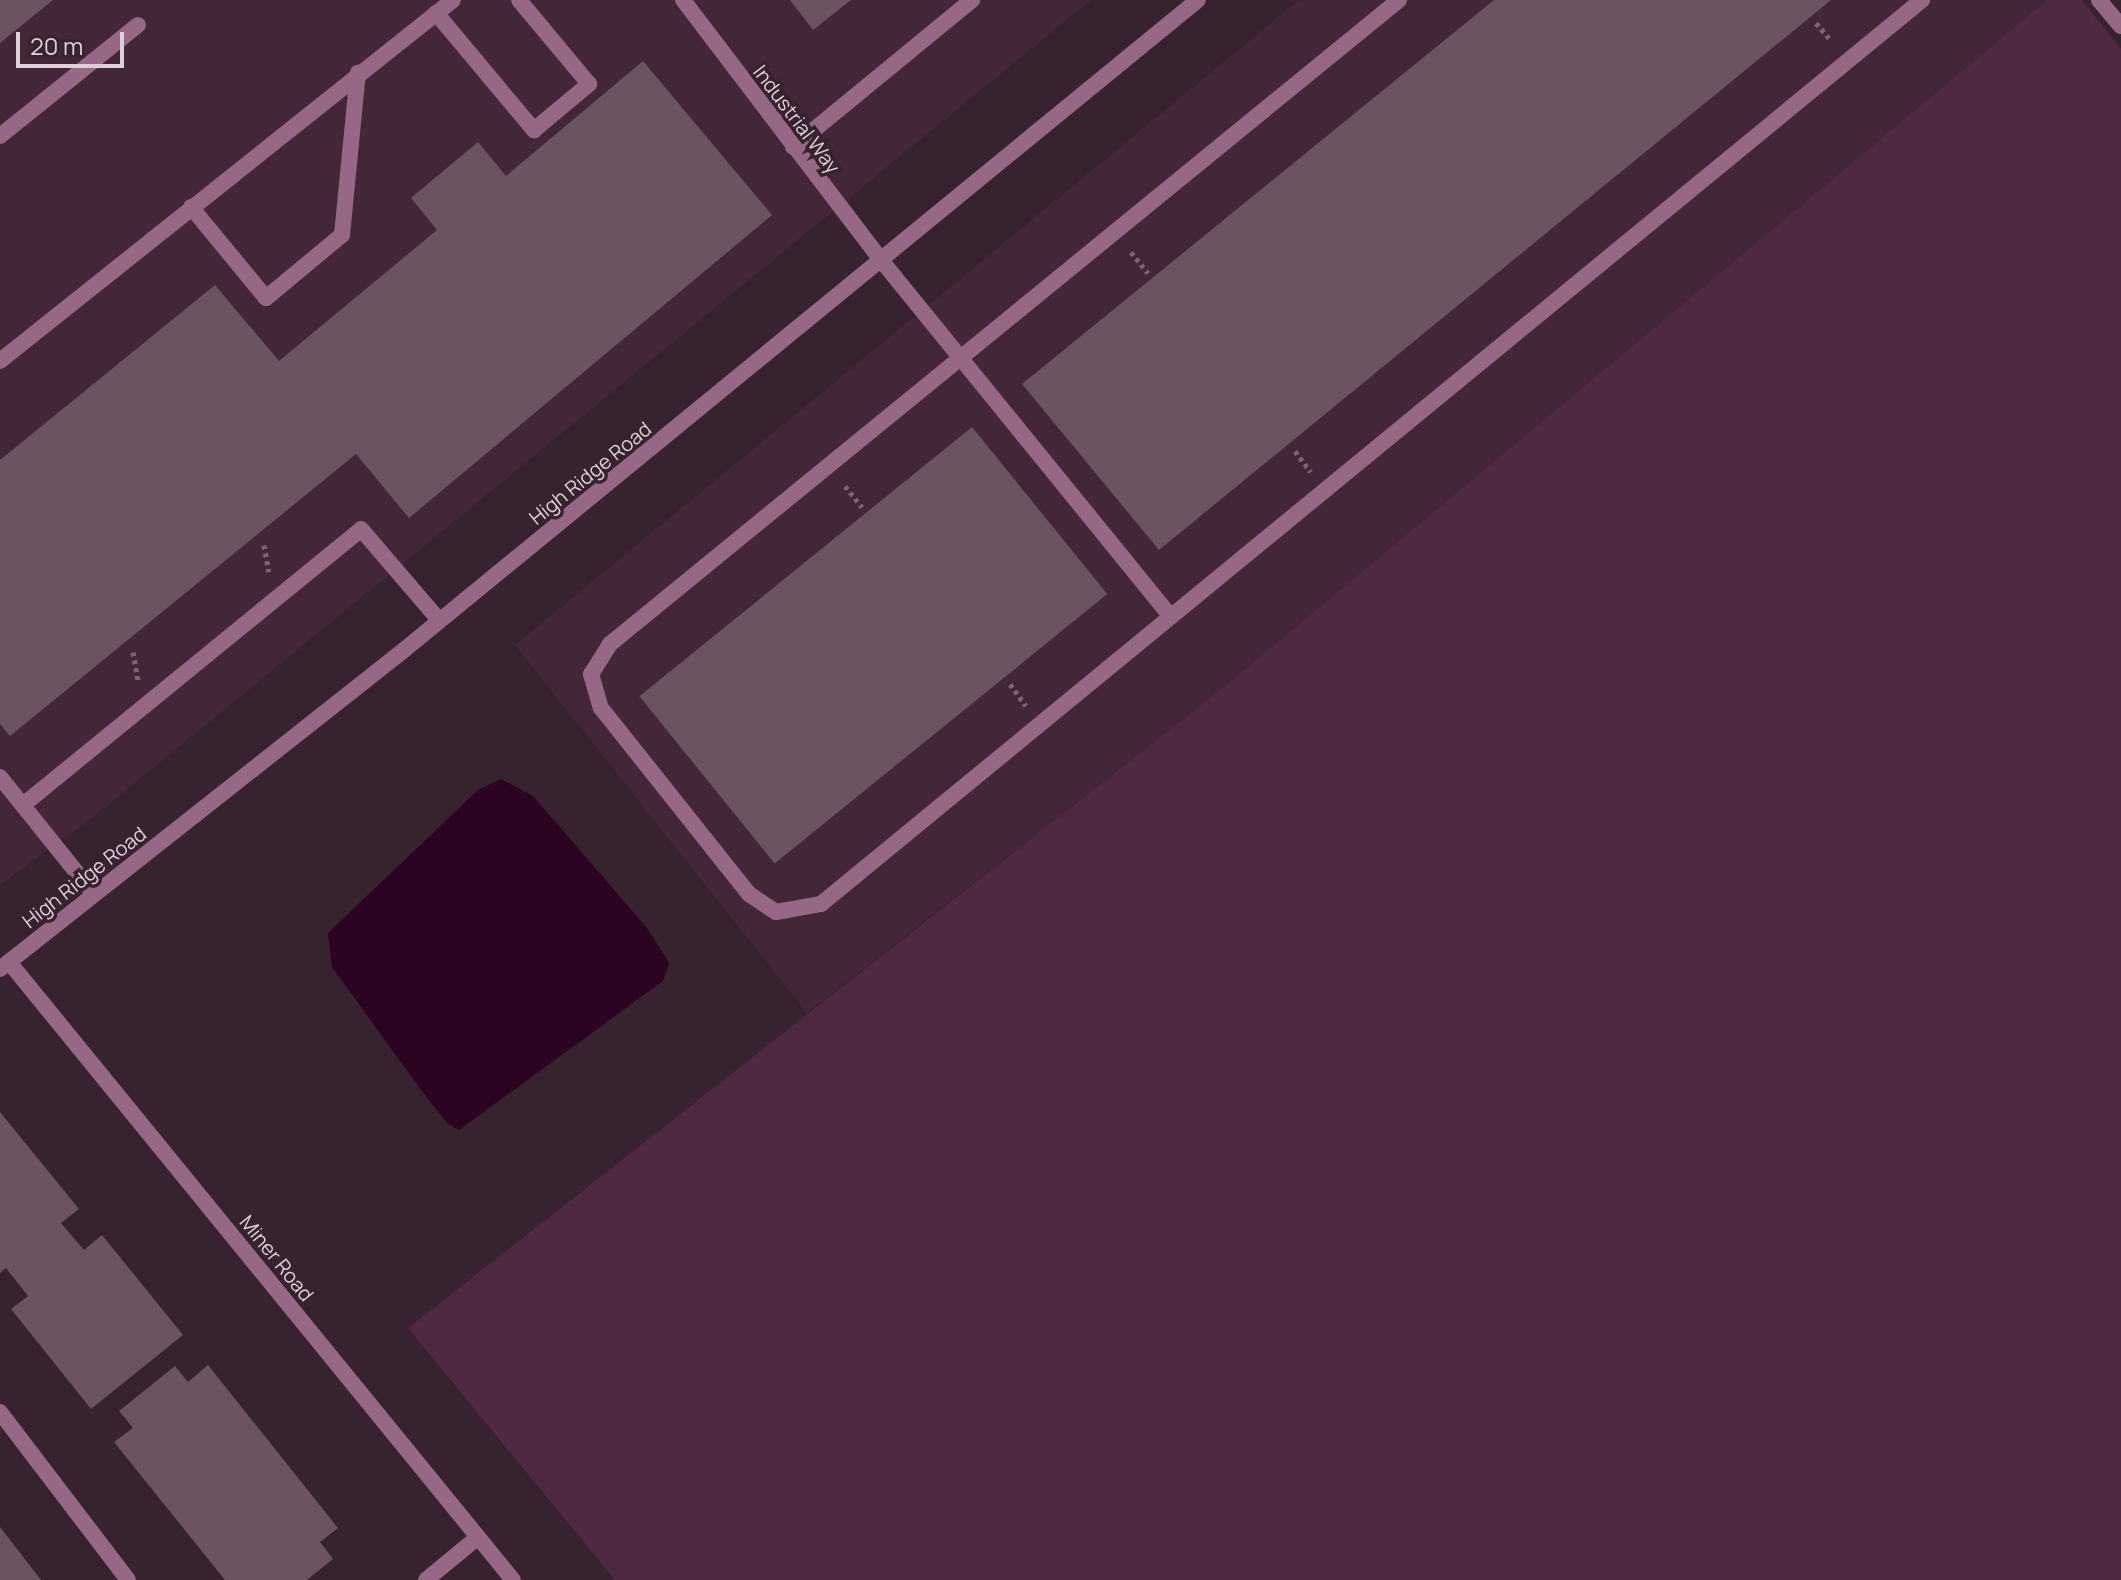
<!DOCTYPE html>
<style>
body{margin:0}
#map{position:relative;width:2121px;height:1580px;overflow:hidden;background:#37222f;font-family:Manrope,sans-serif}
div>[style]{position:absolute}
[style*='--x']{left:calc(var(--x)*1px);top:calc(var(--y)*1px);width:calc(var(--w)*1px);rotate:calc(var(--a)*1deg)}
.built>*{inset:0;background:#432739}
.green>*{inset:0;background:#4f2942}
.water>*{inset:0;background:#2d0322}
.building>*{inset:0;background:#6b5362;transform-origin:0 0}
.path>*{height:5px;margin-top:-2.5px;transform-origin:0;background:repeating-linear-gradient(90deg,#7a6773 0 4px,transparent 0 8px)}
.service>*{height:16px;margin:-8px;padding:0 8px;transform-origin:8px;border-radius:8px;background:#966886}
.minor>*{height:16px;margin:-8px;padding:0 8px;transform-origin:8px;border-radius:8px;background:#966886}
.tertiary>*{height:16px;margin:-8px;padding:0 8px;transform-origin:8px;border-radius:8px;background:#966886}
span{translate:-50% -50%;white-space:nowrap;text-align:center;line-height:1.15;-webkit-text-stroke:7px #37222f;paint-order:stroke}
.street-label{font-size:20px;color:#ddcfd8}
.scale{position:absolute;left:16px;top:32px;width:108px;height:36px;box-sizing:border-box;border:4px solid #ddcfd8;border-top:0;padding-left:10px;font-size:24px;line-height:28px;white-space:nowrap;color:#ddcfd8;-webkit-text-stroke:6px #37222f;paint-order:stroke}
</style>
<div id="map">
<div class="built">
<i style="clip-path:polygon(0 0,1091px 0,92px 818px,0 885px)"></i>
<i style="clip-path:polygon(1299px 0,2047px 0,1225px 686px,807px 1013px,515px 645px)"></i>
</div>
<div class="green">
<i style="clip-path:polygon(2047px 0,2082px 0,2121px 49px,2121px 1580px,615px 1580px,408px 1328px,1225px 686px)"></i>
</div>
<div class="water">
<i style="clip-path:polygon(501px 779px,533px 796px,647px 928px,669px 963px,663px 981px,459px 1130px,448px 1124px,424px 1094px,332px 967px,328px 933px,478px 790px)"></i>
</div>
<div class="building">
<i style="clip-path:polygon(0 0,53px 0,0 43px)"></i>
<i style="clip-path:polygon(790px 0,851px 0,813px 30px)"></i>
<i style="clip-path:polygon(1494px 0,1831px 0,1159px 550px,1022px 384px)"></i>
<i style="clip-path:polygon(643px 61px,772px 215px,409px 518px,356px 454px,10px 736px,0 724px,0 460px,215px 285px,279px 361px,437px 230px,411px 198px,478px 142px,506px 176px)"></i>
<i style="left:972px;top:427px;width:215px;height:428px;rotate:51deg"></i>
<i style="clip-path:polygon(0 1112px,79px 1209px,61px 1223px,84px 1250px,102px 1235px,183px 1335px,91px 1409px,11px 1309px,28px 1296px,6px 1268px,0 1273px)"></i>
<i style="clip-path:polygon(208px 1365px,338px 1528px,320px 1542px,333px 1559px,307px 1580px,225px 1580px,114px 1442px,133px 1428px,119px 1411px,175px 1366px,188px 1382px)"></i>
<i style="clip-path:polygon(0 1527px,41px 1580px,0 1580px)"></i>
</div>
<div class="path">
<i style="--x:1816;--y:23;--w:23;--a:49"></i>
<i style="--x:1131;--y:252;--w:27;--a:51"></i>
<i style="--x:1295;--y:451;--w:26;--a:53"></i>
<i style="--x:845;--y:486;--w:27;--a:51"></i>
<i style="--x:264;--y:545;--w:27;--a:80"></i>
<i style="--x:133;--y:652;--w:29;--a:80"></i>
<i style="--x:1010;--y:684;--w:27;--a:54"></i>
</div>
<div class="service">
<i style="--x:1399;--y:0;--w:1018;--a:140.78"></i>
<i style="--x:610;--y:644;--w:36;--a:122"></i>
<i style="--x:591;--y:674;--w:35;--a:74"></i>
<i style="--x:601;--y:708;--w:238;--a:51.5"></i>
<i style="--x:749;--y:894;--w:32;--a:34"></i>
<i style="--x:776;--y:912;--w:46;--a:-10.1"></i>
<i style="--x:821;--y:904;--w:1425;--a:-39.39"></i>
<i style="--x:436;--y:13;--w:153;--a:50.1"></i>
<i style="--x:534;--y:130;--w:72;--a:-39.9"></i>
<i style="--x:589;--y:84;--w:109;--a:-129.8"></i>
<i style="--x:0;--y:136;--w:177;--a:-38.8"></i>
<i style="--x:793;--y:147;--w:232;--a:-39.4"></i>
<i style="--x:191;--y:207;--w:118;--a:50.5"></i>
<i style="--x:266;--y:298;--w:99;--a:-39.7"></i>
<i style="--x:342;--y:235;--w:163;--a:-84.4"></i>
<i style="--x:881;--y:260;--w:458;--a:50.9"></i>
<i style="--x:0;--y:361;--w:579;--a:-38.55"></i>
<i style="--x:0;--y:777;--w:150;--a:51.2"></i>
<i style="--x:23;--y:805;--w:436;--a:-39.2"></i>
<i style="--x:361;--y:529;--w:120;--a:49.4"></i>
<i style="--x:0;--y:1412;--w:211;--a:52.7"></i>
</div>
<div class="minor">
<i style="--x:683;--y:0;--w:327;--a:52.7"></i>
<i style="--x:2099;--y:0;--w:34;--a:50"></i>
<i style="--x:426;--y:1580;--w:66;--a:-39.5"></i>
</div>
<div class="tertiary">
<i style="--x:9;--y:962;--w:797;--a:50.8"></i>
<i style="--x:0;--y:969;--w:515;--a:-38.29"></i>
<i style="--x:404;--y:650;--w:1026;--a:-39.31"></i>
</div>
<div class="street-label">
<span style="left:797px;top:119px;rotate:53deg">Industrial Way</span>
<span style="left:590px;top:473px;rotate:-39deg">High Ridge Road</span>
<span style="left:84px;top:877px;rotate:-38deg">High Ridge Road</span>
<span style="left:277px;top:1258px;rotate:51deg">Miner Road</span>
</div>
<div class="scale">20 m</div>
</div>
